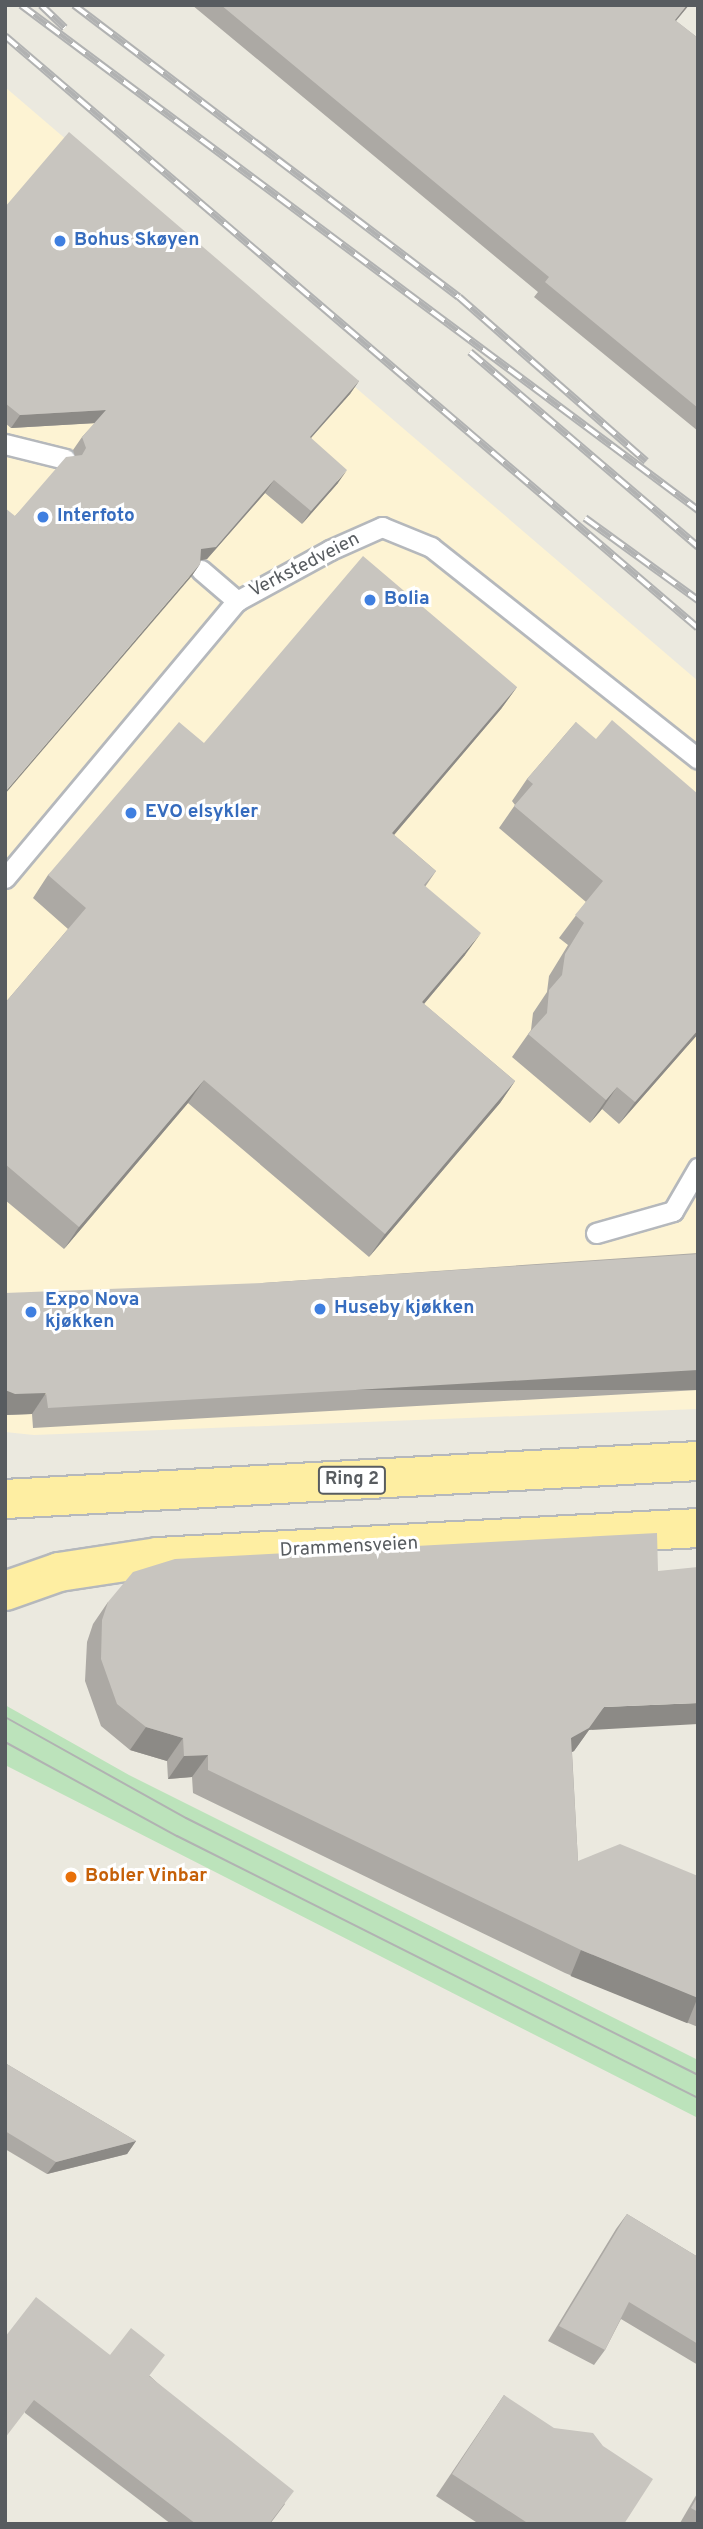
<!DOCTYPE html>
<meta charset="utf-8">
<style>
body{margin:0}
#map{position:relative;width:703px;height:2529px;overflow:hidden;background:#ebe9df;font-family:Overpass,sans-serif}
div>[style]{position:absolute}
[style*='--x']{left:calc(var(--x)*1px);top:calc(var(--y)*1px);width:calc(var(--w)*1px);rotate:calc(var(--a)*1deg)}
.commercial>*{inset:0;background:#fdf3d3}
.green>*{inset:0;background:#bce3bb}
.roads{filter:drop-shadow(2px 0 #b5b8bc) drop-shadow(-2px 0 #b5b8bc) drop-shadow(0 2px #b5b8bc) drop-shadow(0 -2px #b5b8bc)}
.service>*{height:19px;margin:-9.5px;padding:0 9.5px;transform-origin:9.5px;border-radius:9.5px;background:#fff}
.primary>*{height:38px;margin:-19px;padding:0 19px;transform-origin:19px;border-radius:19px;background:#feeea2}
.tram>*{height:2px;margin:-1px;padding:0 1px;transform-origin:1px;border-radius:1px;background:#b1b2b2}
.rail>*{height:8px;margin-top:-4px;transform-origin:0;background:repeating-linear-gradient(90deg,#fff 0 16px,#b1b2b2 0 32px);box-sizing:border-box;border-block:2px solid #b1b2b2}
.wall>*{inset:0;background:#aca9a4}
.shaded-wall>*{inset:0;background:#8c8a86;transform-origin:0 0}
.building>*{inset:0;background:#c8c5bf}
.dots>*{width:19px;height:19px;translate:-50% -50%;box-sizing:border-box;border:4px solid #fff;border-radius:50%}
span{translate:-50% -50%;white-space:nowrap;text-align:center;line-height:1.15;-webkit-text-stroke:6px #fff;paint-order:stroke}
.shield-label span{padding:2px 5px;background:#fff;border:2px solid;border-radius:5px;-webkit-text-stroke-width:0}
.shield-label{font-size:18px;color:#585c60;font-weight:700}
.shop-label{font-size:19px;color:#366cbe;font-weight:700}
.left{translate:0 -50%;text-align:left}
.street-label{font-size:19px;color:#585c60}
.food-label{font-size:19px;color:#c56008;font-weight:700}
.frame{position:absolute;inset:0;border:7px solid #585c60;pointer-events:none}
</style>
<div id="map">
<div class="commercial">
<i style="clip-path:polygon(5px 87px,698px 681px,698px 1409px,34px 1435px,5px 1432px)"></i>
</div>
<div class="green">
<i style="clip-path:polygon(5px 1705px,129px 1775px,698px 2060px,698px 2118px,5px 1765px)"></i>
</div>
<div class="roads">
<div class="service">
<i style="--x:5;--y:444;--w:62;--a:14"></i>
<i style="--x:201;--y:570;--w:48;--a:40.7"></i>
<i style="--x:5;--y:878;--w:361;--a:-50.1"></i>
<i style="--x:237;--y:601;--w:106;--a:-28.7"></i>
<i style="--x:330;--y:550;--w:57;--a:-23.9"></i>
<i style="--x:382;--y:527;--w:53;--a:22.2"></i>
<i style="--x:431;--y:547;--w:341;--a:38.4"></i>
<i style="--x:596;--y:1233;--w:80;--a:-15.9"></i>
<i style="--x:673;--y:1211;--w:50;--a:-59.8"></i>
</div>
<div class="primary">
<i style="--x:5;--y:1499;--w:694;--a:-3.14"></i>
<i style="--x:5;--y:1591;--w:57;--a:-19.4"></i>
<i style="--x:59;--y:1572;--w:100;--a:-8.6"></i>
<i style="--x:158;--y:1557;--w:541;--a:-3.07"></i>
</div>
</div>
<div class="tram">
<i style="--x:5;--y:1717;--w:207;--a:29.2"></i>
<i style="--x:186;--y:1818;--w:573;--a:26.65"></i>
<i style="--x:5;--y:1742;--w:196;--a:28.7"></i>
<i style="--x:177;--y:1836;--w:583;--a:26.7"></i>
</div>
<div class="rail">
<i style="--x:21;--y:5;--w:845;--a:36.72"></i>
<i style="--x:41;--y:5;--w:33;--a:44"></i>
<i style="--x:74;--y:5;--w:483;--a:37.2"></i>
<i style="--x:459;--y:297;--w:249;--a:41.3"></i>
<i style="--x:5;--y:36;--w:911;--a:40.51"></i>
<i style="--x:470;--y:352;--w:300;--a:40.5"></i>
<i style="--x:585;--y:518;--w:140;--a:36"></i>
</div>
<div class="wall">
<i style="clip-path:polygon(192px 5px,689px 5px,676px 21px,698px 38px,698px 431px,534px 297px,538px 292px)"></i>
<i style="clip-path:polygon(5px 207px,359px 381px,350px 394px,311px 438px,338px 483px,302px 524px,265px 493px,207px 559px,201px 560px,200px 564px,191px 577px,15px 516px,75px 456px,73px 450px,82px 437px,95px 423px,11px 428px,5px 423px)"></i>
<i style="clip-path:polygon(517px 687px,501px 709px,394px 835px,436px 871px,425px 887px,465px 955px,424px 1004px,515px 1081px,500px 1103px,369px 1257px,188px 1103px,64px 1249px,5px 1200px,5px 1003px,68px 929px,33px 898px,48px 875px,204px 743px)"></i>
<i style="clip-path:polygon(576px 722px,698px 1034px,619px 1124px,602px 1109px,590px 1123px,512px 1057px,531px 1030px,533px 1013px,547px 992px,549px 976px,568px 945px,559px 938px,586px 902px,499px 828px,515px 805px,512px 801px,527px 779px)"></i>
<i style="clip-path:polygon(698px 1253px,698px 1390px,33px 1428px,32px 1414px,5px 1415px,262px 1283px)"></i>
<i style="clip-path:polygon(108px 1602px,589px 1730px,574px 1751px,572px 1752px,578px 1861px,698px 1876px,698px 2027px,565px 1973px,193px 1793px,192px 1777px,168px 1779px,167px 1761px,130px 1750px,101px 1726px,85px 1681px,87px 1642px,93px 1624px)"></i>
<i style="clip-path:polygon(5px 2063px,136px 2141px,127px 2154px,47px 2174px,5px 2149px)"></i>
<i style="clip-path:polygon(627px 2214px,698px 2257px,698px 2365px,621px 2319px,605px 2350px,594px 2365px,548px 2341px,616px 2229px)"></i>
<i style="clip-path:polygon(5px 2337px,110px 2355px,150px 2376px,285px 2504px,270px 2524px,171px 2524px,25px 2413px)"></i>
<i style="clip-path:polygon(504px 2395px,624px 2524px,479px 2524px,436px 2496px)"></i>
<i style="clip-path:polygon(698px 2492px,698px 2524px,682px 2524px,680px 2523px)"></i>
</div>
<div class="shaded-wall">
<i style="clip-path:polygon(687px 5px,689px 5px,664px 35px,675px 20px)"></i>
<i style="clip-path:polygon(359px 381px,350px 394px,301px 449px,310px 437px)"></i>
<i style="clip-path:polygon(106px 410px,97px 423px,11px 428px,20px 415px)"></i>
<i style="clip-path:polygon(347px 470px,338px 483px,302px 524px,311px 511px)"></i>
<i style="clip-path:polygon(274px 480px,265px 493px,207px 559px,192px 562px,201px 549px)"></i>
<i style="clip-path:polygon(200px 564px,191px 577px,5px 794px,5px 792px)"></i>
<i style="clip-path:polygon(517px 687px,501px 709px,376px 856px,392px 833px)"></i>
<i style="clip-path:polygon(481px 933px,465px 955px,407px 1024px,422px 1002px)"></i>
<i style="clip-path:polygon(698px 1030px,698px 1034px,619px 1124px,635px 1102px)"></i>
<i style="clip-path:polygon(204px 1080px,188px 1103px,64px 1249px,79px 1227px)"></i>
<i style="clip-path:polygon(515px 1081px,500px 1103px,369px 1257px,385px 1234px)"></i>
<i style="clip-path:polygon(617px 1087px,602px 1109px,590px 1123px,606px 1100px)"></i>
<i style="left:698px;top:1370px;width:20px;height:651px;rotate:90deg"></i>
<i style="clip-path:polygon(5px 1390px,46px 1393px,32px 1414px,5px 1415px)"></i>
<i style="clip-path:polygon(698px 1703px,698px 1724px,589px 1730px,574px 1751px,555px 1760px,571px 1738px,604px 1707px)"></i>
<i style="clip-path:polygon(146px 1727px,183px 1738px,167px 1761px,130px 1750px)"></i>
<i style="clip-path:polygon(208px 1755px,192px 1777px,168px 1779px,184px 1756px)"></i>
<i style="left:581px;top:1950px;width:126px;height:28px;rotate:22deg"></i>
<i style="clip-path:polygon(136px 2141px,127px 2154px,47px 2174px,56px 2162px)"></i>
</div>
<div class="building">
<i style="clip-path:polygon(221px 5px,687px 5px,675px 20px,698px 38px,698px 408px,545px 282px,549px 277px)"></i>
<i style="clip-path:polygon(69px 132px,359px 381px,310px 437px,347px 470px,311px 511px,274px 480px,216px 547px,201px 549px,200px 564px,5px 792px,5px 508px,15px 516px,66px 457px,82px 455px,86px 448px,82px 437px,106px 410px,20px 415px,5px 403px,5px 207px)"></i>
<i style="clip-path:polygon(363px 556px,517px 687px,392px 833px,436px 871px,424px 885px,481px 933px,422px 1002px,515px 1081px,385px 1234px,204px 1080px,79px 1227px,5px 1164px,5px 1003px,86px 908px,48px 875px,179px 722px,204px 743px)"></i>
<i style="clip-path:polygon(612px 720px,698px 794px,698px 1030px,635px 1102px,617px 1087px,606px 1100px,528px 1034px,547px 1013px,549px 990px,562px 975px,565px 954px,584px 923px,575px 915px,603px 881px,514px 806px,533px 784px,527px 779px,576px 722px,596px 739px)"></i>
<i style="clip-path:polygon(698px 1254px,698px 1370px,48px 1408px,46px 1393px,15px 1394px,5px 1390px,5px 1293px,262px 1283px)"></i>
<i style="clip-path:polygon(657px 1533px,658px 1571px,698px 1567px,698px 1703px,604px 1707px,589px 1728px,571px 1738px,578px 1861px,620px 1844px,698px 1876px,698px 1998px,581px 1950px,208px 1770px,208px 1755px,184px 1756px,183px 1738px,146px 1727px,117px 1704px,101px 1659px,102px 1620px,108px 1602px,133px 1572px,175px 1559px)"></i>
<i style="clip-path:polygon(5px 2063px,136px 2141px,56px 2162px,5px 2131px)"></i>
<i style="clip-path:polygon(627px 2214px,698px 2257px,698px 2344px,629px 2302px,605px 2350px,559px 2326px)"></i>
<i style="clip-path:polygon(36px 2297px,110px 2355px,131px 2328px,165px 2355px,149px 2376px,294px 2491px,269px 2524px,196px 2524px,34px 2400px,5px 2438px,5px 2337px)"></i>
<i style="clip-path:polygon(504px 2395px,554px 2428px,593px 2433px,603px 2446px,653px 2479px,624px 2524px,529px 2524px,452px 2474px)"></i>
<i style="clip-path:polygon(698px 2496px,698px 2512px,691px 2508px)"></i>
</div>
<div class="dots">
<i style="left:60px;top:241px;background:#3f7fe0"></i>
<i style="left:43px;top:517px;background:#3f7fe0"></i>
<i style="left:370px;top:600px;background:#3f7fe0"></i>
<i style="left:131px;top:813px;background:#3f7fe0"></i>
<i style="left:320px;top:1309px;background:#3f7fe0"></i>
<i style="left:31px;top:1312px;background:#3f7fe0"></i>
<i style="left:71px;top:1877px;background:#e8710a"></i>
</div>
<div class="shield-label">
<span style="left:352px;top:1480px">Ring 2</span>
</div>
<div class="shop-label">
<span class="left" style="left:74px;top:241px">Bohus Skøyen</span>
<span class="left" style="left:57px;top:517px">Interfoto</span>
<span class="left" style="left:384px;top:600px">Bolia</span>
<span class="left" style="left:145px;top:813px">EVO elsykler</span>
<span class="left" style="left:45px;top:1312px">Expo Nova<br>kjøkken</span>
<span class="left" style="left:334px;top:1309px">Huseby kjøkken</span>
</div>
<div class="street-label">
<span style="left:305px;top:566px;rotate:-27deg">Verkstedveien</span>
<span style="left:349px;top:1548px;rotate:-3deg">Drammensveien</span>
</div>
<div class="food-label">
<span class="left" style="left:85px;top:1877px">Bobler Vinbar</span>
</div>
<div class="frame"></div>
</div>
